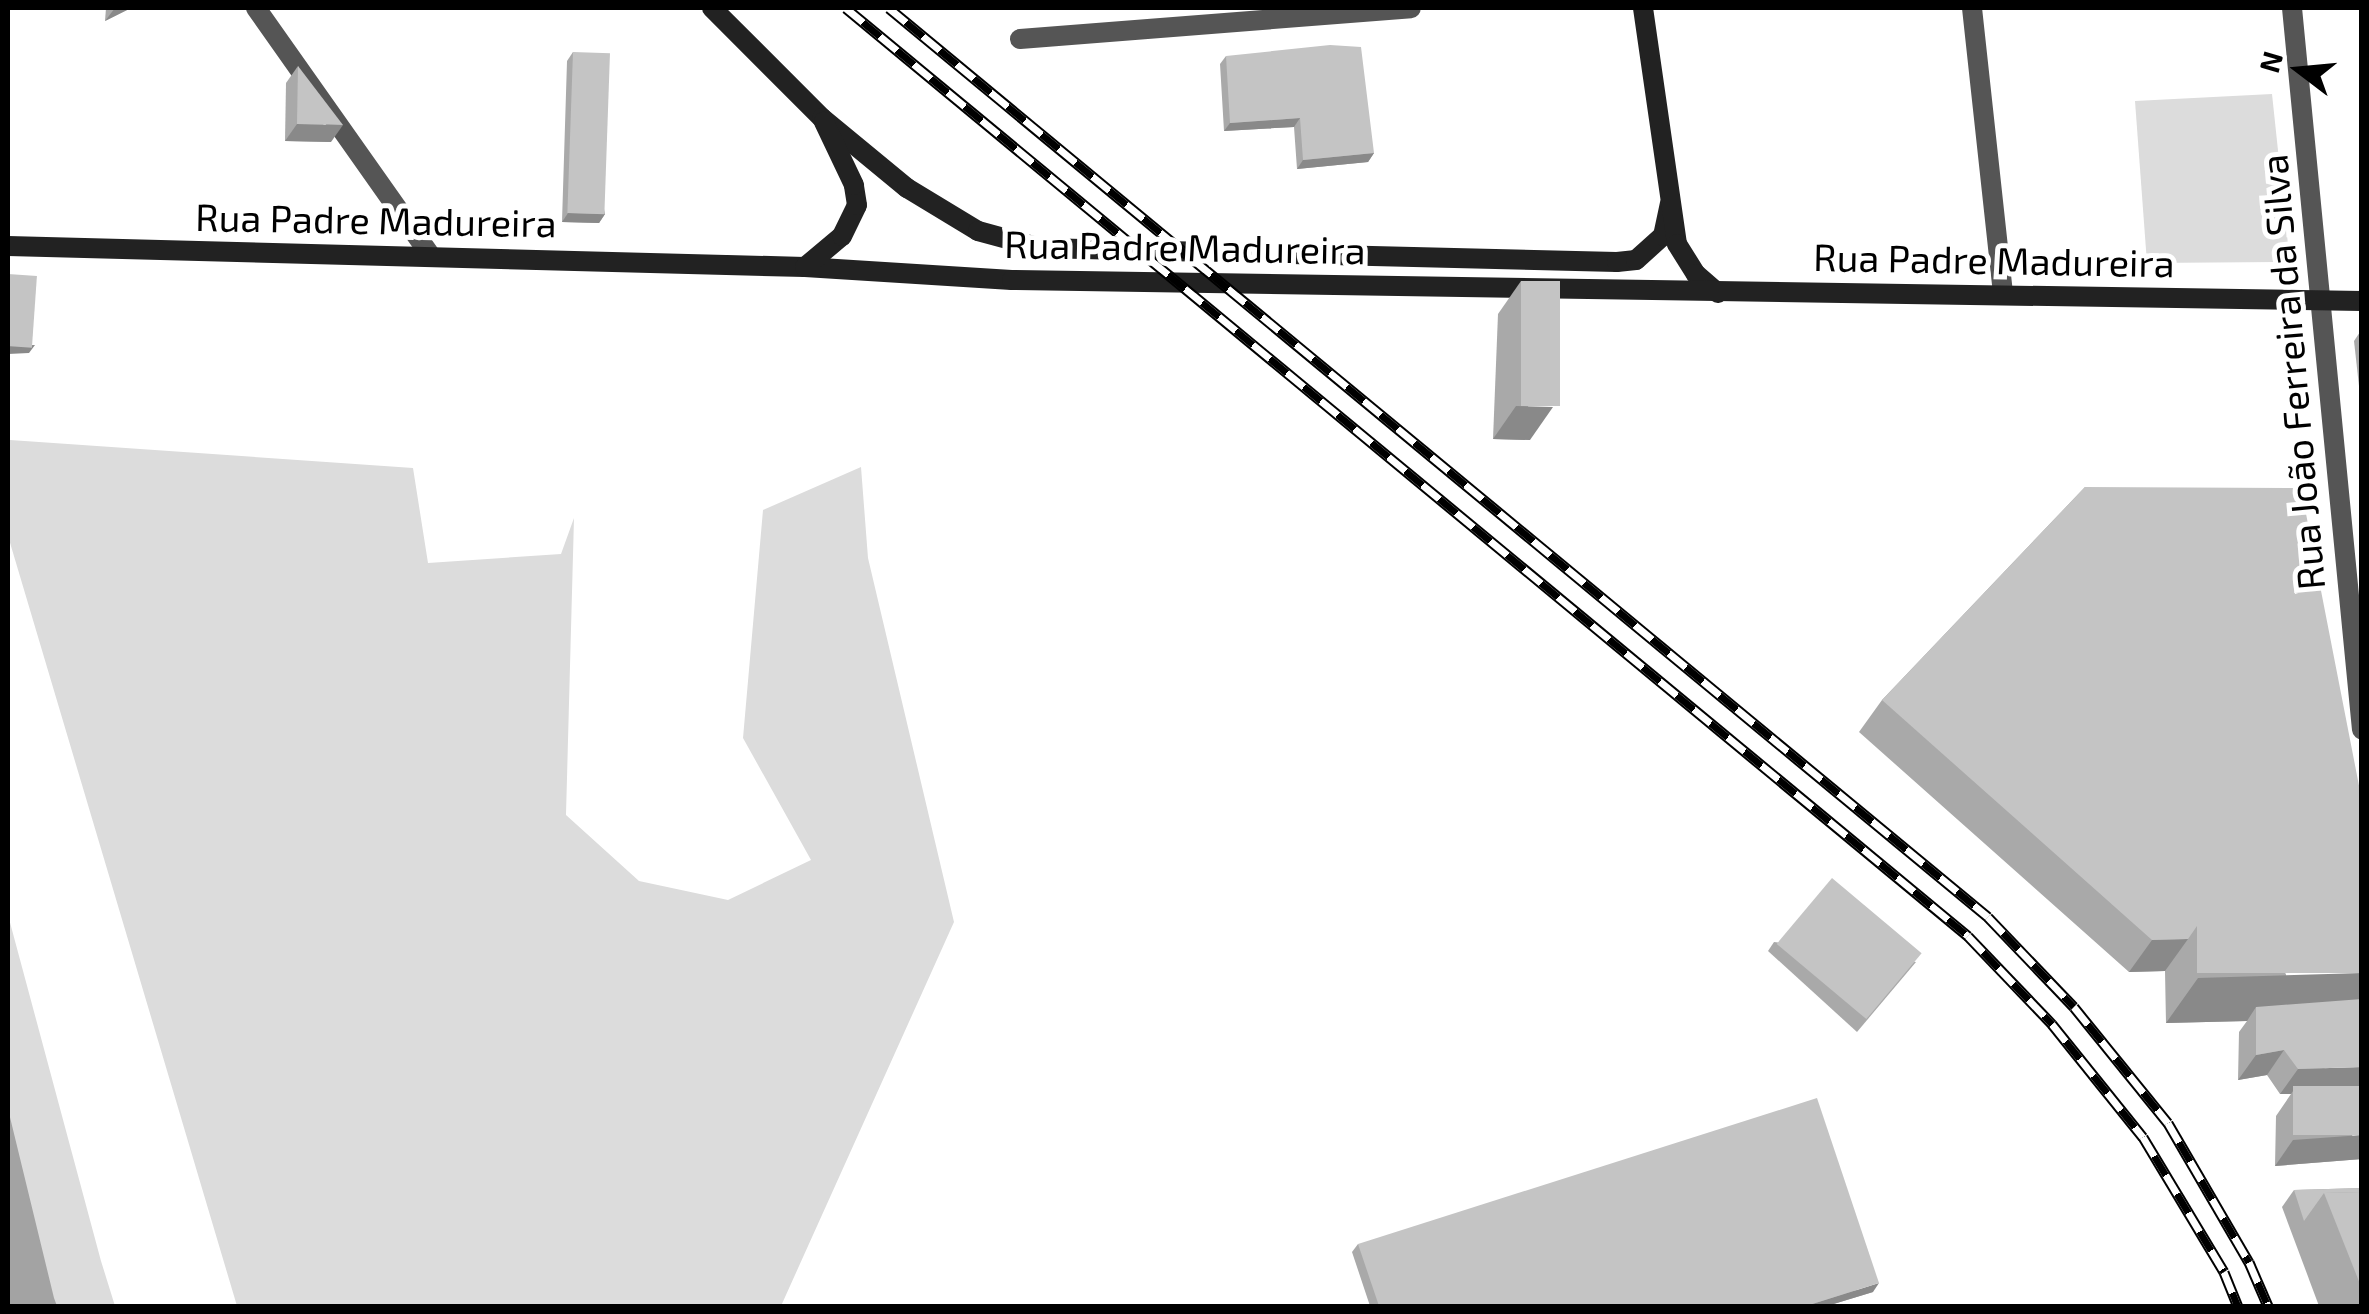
<!DOCTYPE html>
<meta charset="utf-8">
<style>
body{margin:0}
#map{position:relative;width:2369px;height:1314px;overflow:hidden;background:#fff;font-family:"Exo 2",sans-serif}
div>[style]{position:absolute}
[style*='--x']{left:calc(var(--x)*1px);top:calc(var(--y)*1px);width:calc(var(--w)*1px);rotate:calc(var(--a)*1deg)}
.green>*{inset:0;background:#dcdcdc}
.water>*{inset:0;background:#a3a3a3}
.minor>*{height:20px;margin:-10px;padding:0 10px;transform-origin:10px;border-radius:10px;background:#555}
.secondary>*{height:20px;margin:-10px;padding:0 10px;transform-origin:10px;border-radius:10px;background:#222}
.rail>*{height:11px;margin-top:-5.5px;transform-origin:0;background:repeating-linear-gradient(90deg,#fff 0 22px,#000 0 44px);box-sizing:border-box;border-block:2px solid #000}
.wall>*{inset:0;background:#a9a9a9}
.shaded-wall>*{inset:0;background:#898989}
.building>*{inset:0;background:#c4c4c4;transform-origin:0 0}
span{translate:-50% -50%;white-space:nowrap;text-align:center;line-height:1.15;-webkit-text-stroke:10px #fff;paint-order:stroke}
.street-label{font-size:38px;color:#000}
.frame{position:absolute;inset:0;border:10px solid #000;pointer-events:none}
.north{position:absolute;left:2249px;top:20px;width:100px;height:100px;-webkit-text-stroke:8px #fff;paint-order:stroke;rotate:286deg;font-size:28px;font-weight:700;line-height:40px;text-align:center;color:#000}
.north::after{content:'';display:block;margin:auto;width:35px;height:45px;background:#000;clip-path:polygon(50% 0,100% 100%,50% 72%,0 100%)}
</style>
<div id="map">
<div class="green">
<i style="clip-path:polygon(2272px 94px,2289px 254px,2279px 262px,2147px 263px,2135px 101px)"></i>
<i style="clip-path:polygon(10px 440px,413px 468px,428px 563px,561px 554px,574px 518px,566px 815px,639px 881px,728px 900px,811px 860px,743px 738px,763px 510px,861px 467px,868px 558px,954px 922px,781px 1306px,237px 1306px,8px 536px)"></i>
<i style="clip-path:polygon(8px 915px,101px 1261px,115px 1306px,8px 1306px)"></i>
</div>
<div class="water">
<i style="clip-path:polygon(8px 1109px,54px 1298px,57px 1306px,8px 1306px)"></i>
</div>
<div class="minor">
<i style="--x:256;--y:8;--w:302;--a:54.8"></i>
<i style="--x:1972;--y:8;--w:288;--a:83.8"></i>
<i style="--x:2292;--y:8;--w:725;--a:84.46"></i>
<i style="--x:1020;--y:39;--w:392;--a:-4.5"></i>
</div>
<div class="secondary">
<i style="--x:712;--y:8;--w:156;--a:45"></i>
<i style="--x:822;--y:118;--w:110;--a:39.5"></i>
<i style="--x:907;--y:188;--w:83;--a:31.2"></i>
<i style="--x:978;--y:231;--w:65;--a:15.1"></i>
<i style="--x:1041;--y:248;--w:576;--a:1.39"></i>
<i style="--x:1617;--y:262;--w:19;--a:-6"></i>
<i style="--x:1636;--y:260;--w:36;--a:-42"></i>
<i style="--x:1663;--y:236;--w:33;--a:-78"></i>
<i style="--x:1643;--y:8;--w:238;--a:81.8"></i>
<i style="--x:1677;--y:244;--w:36;--a:58"></i>
<i style="--x:1696;--y:274;--w:29;--a:41"></i>
<i style="--x:8;--y:246;--w:797;--a:1.51"></i>
<i style="--x:805;--y:267;--w:207;--a:3.6"></i>
<i style="--x:1012;--y:280;--w:1350;--a:0.89"></i>
<i style="--x:805;--y:267;--w:48;--a:-40"></i>
<i style="--x:842;--y:236;--w:34;--a:-64"></i>
<i style="--x:857;--y:205;--w:20;--a:-99"></i>
<i style="--x:854;--y:185;--w:70;--a:-115.5"></i>
</div>
<div class="rail">
<i style="--x:846;--y:8;--w:1456;--a:39.59"></i>
<i style="--x:1968;--y:936;--w:122;--a:46.3"></i>
<i style="--x:2052;--y:1024;--w:145;--a:51.2"></i>
<i style="--x:2143;--y:1137;--w:157;--a:59"></i>
<i style="--x:2224;--y:1272;--w:37;--a:68"></i>
<i style="--x:889;--y:8;--w:1426;--a:39.59"></i>
<i style="--x:1988;--y:917;--w:124;--a:46.3"></i>
<i style="--x:2074;--y:1007;--w:149;--a:51"></i>
<i style="--x:2168;--y:1123;--w:161;--a:59.8"></i>
<i style="--x:2249;--y:1262;--w:48;--a:66.6"></i>
</div>
<div class="wall">
<i style="clip-path:polygon(106px 8px,131px 8px,105px 21px)"></i>
<i style="clip-path:polygon(573px 52px,605px 214px,599px 223px,562px 222px,567px 61px)"></i>
<i style="clip-path:polygon(1226px 56px,1374px 153px,1368px 162px,1297px 169px,1294px 127px,1224px 131px,1220px 64px)"></i>
<i style="clip-path:polygon(298px 66px,331px 142px,285px 141px,286px 83px)"></i>
<i style="clip-path:polygon(1521px 281px,1530px 440px,1493px 439px,1498px 314px)"></i>
<i style="clip-path:polygon(2360px 332px,2362px 332px,2362px 413px,2354px 341px)"></i>
<i style="clip-path:polygon(2085px 487px,2362px 1159px,2275px 1166px,2276px 1116px,2291px 1094px,2280px 1094px,2267px 1075px,2238px 1080px,2239px 1032px,2247px 1021px,2166px 1023px,2165px 971px,2129px 972px,1859px 732px,1882px 700px)"></i>
<i style="clip-path:polygon(1774px 942px,1916px 962px,1857px 1032px,1768px 951px)"></i>
<i style="clip-path:polygon(2362px 1188px,2362px 1306px,2319px 1306px,2282px 1207px,2294px 1190px)"></i>
<i style="clip-path:polygon(1358px 1244px,1873px 1292px,1827px 1306px,1370px 1306px,1352px 1252px)"></i>
</div>
<div class="shaded-wall">
<i style="clip-path:polygon(115px 8px,131px 8px,105px 21px)"></i>
<i style="clip-path:polygon(1300px 118px,1294px 127px,1224px 131px,1230px 123px)"></i>
<i style="clip-path:polygon(297px 124px,343px 125px,331px 142px,285px 141px)"></i>
<i style="clip-path:polygon(1374px 153px,1368px 162px,1297px 169px,1303px 160px)"></i>
<i style="clip-path:polygon(568px 213px,605px 214px,599px 223px,562px 222px)"></i>
<i style="clip-path:polygon(35px 345px,29px 353px,8px 354px,8px 346px)"></i>
<i style="clip-path:polygon(1516px 406px,1553px 407px,1530px 440px,1493px 439px)"></i>
<i style="clip-path:polygon(2188px 939px,2165px 971px,2129px 972px,2152px 940px)"></i>
<i style="clip-path:polygon(2362px 973px,2362px 1017px,2256px 1007px,2247px 1021px,2166px 1023px,2198px 978px)"></i>
<i style="clip-path:polygon(2284px 1050px,2267px 1075px,2238px 1080px,2256px 1055px)"></i>
<i style="clip-path:polygon(2362px 1067px,2362px 1091px,2293px 1091px,2291px 1094px,2280px 1094px,2298px 1069px)"></i>
<i style="clip-path:polygon(2362px 1135px,2362px 1159px,2275px 1166px,2293px 1140px)"></i>
<i style="clip-path:polygon(1879px 1283px,1873px 1292px,1827px 1306px,1806px 1306px)"></i>
</div>
<div class="building">
<i style="clip-path:polygon(1330px 45px,1361px 47px,1374px 153px,1303px 160px,1300px 118px,1230px 123px,1226px 56px)"></i>
<i style="left:573px;top:52px;width:37px;height:161px;rotate:2deg"></i>
<i style="clip-path:polygon(298px 66px,343px 125px,297px 124px)"></i>
<i style="left:8px;top:274px;width:29px;height:72px;rotate:4deg"></i>
<i style="left:1521px;top:281px;width:39px;height:125px"></i>
<i style="clip-path:polygon(2085px 487px,2301px 488px,2362px 801px,2362px 920px,2197px 926px,2188px 939px,2152px 940px,1882px 700px)"></i>
<i style="left:1832px;top:878px;width:117px;height:86px;rotate:40deg"></i>
<i style="left:2362px;top:920px;width:53px;height:165px;rotate:90deg"></i>
<i style="clip-path:polygon(2362px 999px,2362px 1067px,2298px 1069px,2284px 1050px,2256px 1055px,2256px 1007px)"></i>
<i style="left:2362px;top:1086px;width:49px;height:69px;rotate:90deg"></i>
<i style="clip-path:polygon(1817px 1098px,1879px 1283px,1806px 1306px,1379px 1306px,1358px 1244px)"></i>
<i style="clip-path:polygon(2362px 1188px,2362px 1192px,2324px 1193px,2304px 1221px,2294px 1190px)"></i>
<i style="clip-path:polygon(2362px 1192px,2362px 1289px,2324px 1193px)"></i>
</div>
<div class="street-label">
<span style="left:376px;top:220px;rotate:1deg">Rua Padre Madureira</span>
<span style="left:1185px;top:247px;rotate:1deg">Rua Padre Madureira</span>
<span style="left:1994px;top:260px;rotate:1deg">Rua Padre Madureira</span>
<span style="left:2292px;top:372px;rotate:-95deg">Rua João Ferreira da Silva</span>
</div>
<div class="frame"></div>
<div class="north">N</div>
</div>
